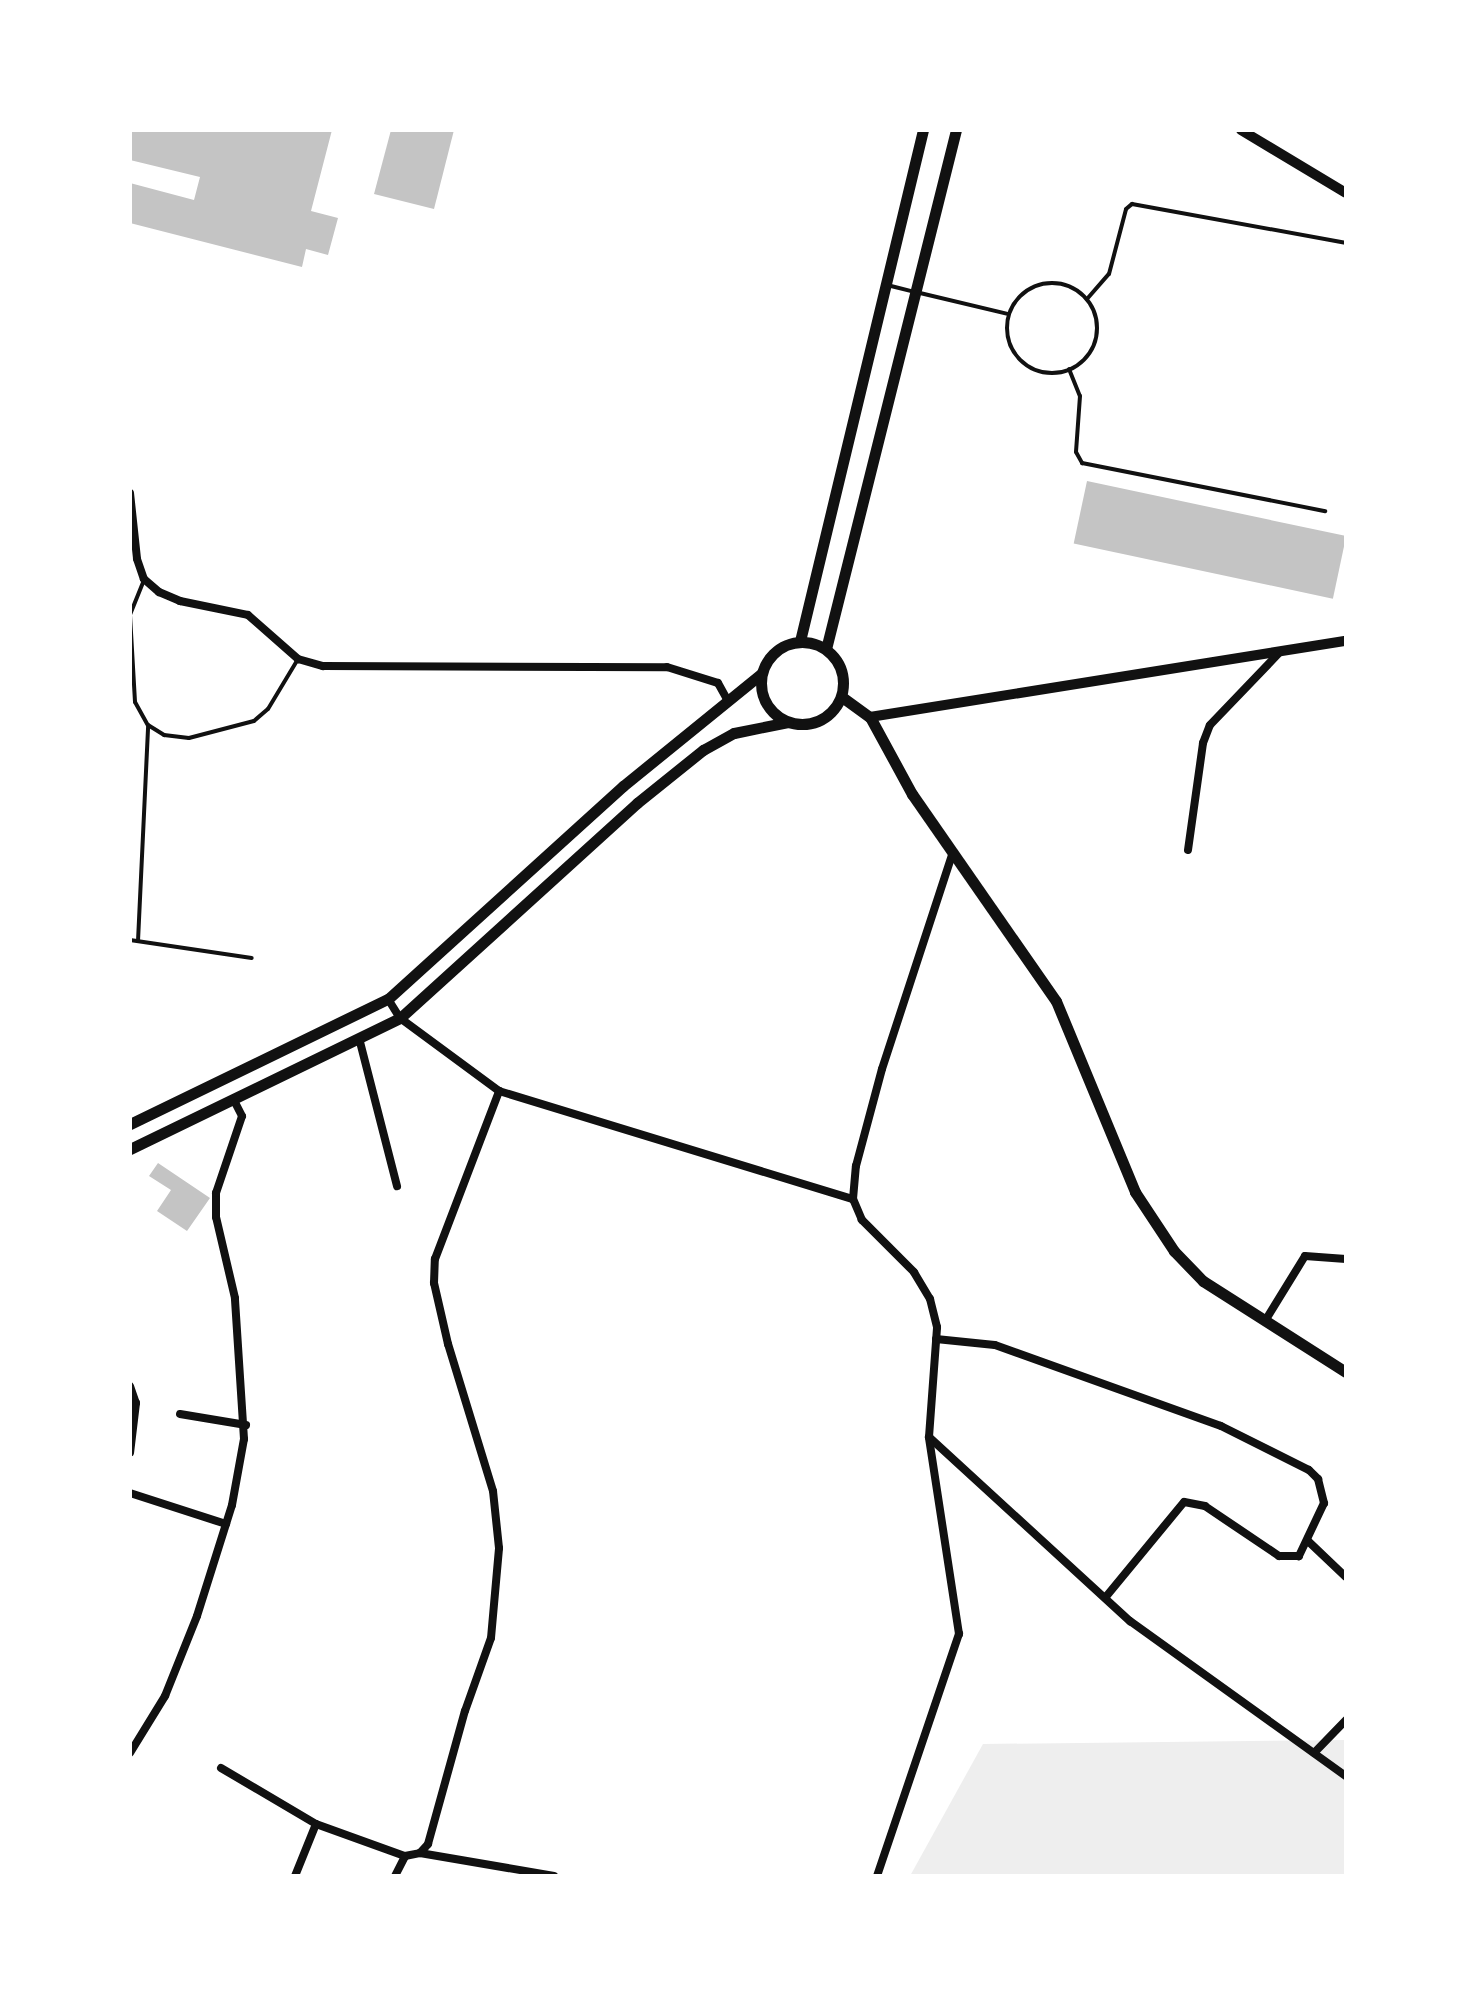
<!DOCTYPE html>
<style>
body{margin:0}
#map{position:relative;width:1476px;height:2006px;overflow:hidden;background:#fff;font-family:"Zilla Slab",serif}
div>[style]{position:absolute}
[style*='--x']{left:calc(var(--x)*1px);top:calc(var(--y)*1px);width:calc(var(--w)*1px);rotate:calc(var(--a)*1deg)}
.green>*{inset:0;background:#eee}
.building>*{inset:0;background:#c4c4c4;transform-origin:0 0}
.service>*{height:4px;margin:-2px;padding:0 2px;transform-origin:2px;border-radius:2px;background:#111}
.service>.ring{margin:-2px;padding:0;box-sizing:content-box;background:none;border:4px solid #111;border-radius:50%}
.minor>*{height:8px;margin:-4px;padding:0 4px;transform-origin:4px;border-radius:4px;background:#111}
.tertiary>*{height:10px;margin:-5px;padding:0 5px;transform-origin:5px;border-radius:5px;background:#111}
.secondary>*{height:11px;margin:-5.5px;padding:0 5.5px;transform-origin:5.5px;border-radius:5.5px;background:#111}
.secondary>.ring{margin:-5.5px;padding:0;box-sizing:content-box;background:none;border:11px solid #111;border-radius:50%}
span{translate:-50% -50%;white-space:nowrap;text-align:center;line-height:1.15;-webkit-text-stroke:10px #fff;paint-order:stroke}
.frame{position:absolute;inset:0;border:132px solid #fff;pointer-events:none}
</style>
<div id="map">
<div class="green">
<i style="clip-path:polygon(1346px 1740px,1346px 1876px,910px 1876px,983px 1744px)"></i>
</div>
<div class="building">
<i style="clip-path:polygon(130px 130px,332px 130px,311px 211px,338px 218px,328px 255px,306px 249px,302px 267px,130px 223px,130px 183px,194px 200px,200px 177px,130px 160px)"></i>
<i style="clip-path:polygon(391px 130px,454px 130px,434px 209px,374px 194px)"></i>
<i style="left:1087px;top:481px;width:265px;height:64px;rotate:12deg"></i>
<i style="clip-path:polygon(158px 1163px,210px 1198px,187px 1231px,157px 1211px,171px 1190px,149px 1176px)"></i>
</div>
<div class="service">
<i class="ring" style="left:1007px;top:283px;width:86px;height:86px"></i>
<i style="--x:891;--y:286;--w:21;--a:14"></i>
<i style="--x:920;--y:293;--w:90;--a:13.4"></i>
<i style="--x:1087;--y:299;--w:33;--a:-49"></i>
<i style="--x:1109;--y:274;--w:67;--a:-75.3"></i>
<i style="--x:1126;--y:209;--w:8;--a:-40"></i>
<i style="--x:1132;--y:204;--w:218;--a:10.3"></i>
<i style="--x:1069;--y:369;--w:29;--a:68"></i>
<i style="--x:1080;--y:396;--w:56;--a:94.1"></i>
<i style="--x:1076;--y:452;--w:13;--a:61"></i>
<i style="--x:1082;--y:463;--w:248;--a:11.2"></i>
<i style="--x:144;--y:580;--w:38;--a:112"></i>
<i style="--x:130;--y:615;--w:87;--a:86.7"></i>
<i style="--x:135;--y:702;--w:26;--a:61"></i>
<i style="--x:148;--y:725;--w:19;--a:32"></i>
<i style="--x:164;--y:735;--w:25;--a:7"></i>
<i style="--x:189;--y:738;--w:67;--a:-14.7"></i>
<i style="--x:254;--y:721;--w:18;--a:-41"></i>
<i style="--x:268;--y:709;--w:58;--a:-59"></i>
<i style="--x:130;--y:940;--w:123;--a:8.4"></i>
<i style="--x:138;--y:941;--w:216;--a:-87.3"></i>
</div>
<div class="minor">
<i style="--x:130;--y:493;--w:66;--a:83.9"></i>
<i style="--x:137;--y:559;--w:21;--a:71"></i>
<i style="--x:144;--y:579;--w:20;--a:41"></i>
<i style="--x:159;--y:592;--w:23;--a:23"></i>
<i style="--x:180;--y:601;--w:69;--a:11.6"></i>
<i style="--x:248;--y:615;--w:67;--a:41.3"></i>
<i style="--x:298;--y:659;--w:26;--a:16"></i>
<i style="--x:323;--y:666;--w:344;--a:0.2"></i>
<i style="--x:667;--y:667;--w:53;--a:17.4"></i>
<i style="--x:718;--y:683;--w:21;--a:61"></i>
<i style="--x:1188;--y:850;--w:108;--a:-82"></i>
<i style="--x:1203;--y:743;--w:19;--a:-69"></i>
<i style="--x:1210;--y:725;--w:101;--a:-46.2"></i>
<i style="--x:388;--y:999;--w:22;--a:58"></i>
<i style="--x:400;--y:1018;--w:123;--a:36.4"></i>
<i style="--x:499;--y:1091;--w:370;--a:17"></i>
<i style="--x:359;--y:1038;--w:153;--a:75.6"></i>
<i style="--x:1265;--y:1321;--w:76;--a:-58.4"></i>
<i style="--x:1305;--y:1256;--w:41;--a:4.2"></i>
<i style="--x:936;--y:1339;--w:59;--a:5.8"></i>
<i style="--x:995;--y:1345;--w:240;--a:19.7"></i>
<i style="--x:1221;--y:1426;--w:98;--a:26.6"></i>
<i style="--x:1309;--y:1470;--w:13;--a:45"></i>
<i style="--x:1318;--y:1479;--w:25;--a:76"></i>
<i style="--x:1324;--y:1503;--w:59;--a:115.3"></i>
<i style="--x:1299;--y:1556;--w:20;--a:180"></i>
<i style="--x:1279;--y:1556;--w:89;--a:-146"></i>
<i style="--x:1205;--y:1506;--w:21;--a:-169"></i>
<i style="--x:1184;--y:1502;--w:124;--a:129.5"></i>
<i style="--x:130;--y:1386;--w:18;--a:71"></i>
<i style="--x:136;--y:1403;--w:50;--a:96.8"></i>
<i style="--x:180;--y:1414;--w:67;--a:9.5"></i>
<i style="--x:929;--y:1437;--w:273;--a:42.5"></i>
<i style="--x:1130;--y:1621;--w:266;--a:35.7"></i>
<i style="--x:130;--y:1493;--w:101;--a:17.9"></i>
<i style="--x:1308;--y:1541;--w:52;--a:43.5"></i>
<i style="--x:130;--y:1753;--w:67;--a:-58.4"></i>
<i style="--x:165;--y:1696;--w:86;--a:-68.2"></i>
<i style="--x:197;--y:1616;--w:116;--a:-72.5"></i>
<i style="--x:232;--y:1505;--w:67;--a:-79.7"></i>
<i style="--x:244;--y:1439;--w:141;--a:-93.7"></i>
<i style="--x:235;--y:1298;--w:83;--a:-103.2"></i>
<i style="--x:216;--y:1217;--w:24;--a:-90"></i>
<i style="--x:216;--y:1193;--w:81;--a:-71.3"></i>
<i style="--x:242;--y:1116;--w:18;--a:-117"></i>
<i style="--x:1314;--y:1753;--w:46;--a:-45.9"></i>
<i style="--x:221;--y:1768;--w:110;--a:30.5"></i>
<i style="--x:316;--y:1824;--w:95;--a:19.8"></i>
<i style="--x:405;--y:1856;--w:15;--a:-11"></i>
<i style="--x:420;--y:1853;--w:12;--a:-48"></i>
<i style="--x:428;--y:1844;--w:138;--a:-74.5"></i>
<i style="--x:465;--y:1711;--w:77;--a:-70.4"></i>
<i style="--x:491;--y:1638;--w:90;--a:-84.9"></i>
<i style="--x:499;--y:1548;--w:57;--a:-96"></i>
<i style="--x:493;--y:1491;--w:154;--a:-107"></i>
<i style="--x:448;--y:1344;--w:63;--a:-102.9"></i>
<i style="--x:434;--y:1283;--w:24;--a:-88"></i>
<i style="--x:435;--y:1259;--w:180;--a:-69.1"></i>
<i style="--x:420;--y:1853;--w:136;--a:9.7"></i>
<i style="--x:295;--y:1876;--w:56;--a:-68"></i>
<i style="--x:395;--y:1876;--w:22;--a:-63"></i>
<i style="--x:877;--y:1876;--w:256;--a:-71.3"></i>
<i style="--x:959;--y:1634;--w:199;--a:-98.7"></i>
<i style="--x:929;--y:1437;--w:110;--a:-85.8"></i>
<i style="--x:937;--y:1327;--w:29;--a:-104"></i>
<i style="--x:930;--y:1299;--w:31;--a:-121"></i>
<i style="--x:914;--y:1272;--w:74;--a:-135"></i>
<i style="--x:862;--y:1220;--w:23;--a:-113"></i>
<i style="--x:853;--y:1199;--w:33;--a:-85"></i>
<i style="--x:856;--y:1166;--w:100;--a:-75"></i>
<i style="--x:882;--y:1069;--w:225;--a:-71.9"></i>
</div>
<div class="tertiary">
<i style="--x:1241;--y:130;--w:122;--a:31"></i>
<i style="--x:870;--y:717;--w:482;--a:-9.1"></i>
</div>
<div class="secondary">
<i style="--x:800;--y:641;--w:526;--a:-76.47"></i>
<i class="ring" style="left:761px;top:642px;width:71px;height:71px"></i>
<i style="--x:826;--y:649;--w:535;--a:-75.94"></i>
<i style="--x:842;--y:697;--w:34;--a:36"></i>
<i style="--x:870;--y:717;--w:88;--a:61.4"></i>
<i style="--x:912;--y:794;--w:252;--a:55.2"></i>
<i style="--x:1056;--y:1001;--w:207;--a:67.5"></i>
<i style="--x:1135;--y:1192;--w:71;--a:56.5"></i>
<i style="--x:1174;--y:1251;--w:42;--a:46"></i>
<i style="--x:1203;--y:1281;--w:169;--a:32.5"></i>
<i style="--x:130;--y:1124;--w:287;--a:-25.9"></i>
<i style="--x:388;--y:999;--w:317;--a:-42.2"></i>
<i style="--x:623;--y:786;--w:178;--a:-39.1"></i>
<i style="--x:130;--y:1149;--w:300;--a:-25.9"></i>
<i style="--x:400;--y:1018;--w:320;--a:-42.2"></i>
<i style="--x:637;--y:803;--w:85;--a:-38.8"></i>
<i style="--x:703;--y:750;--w:35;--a:-29"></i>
<i style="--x:734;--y:733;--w:55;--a:-11.5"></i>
</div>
<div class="frame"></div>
</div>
